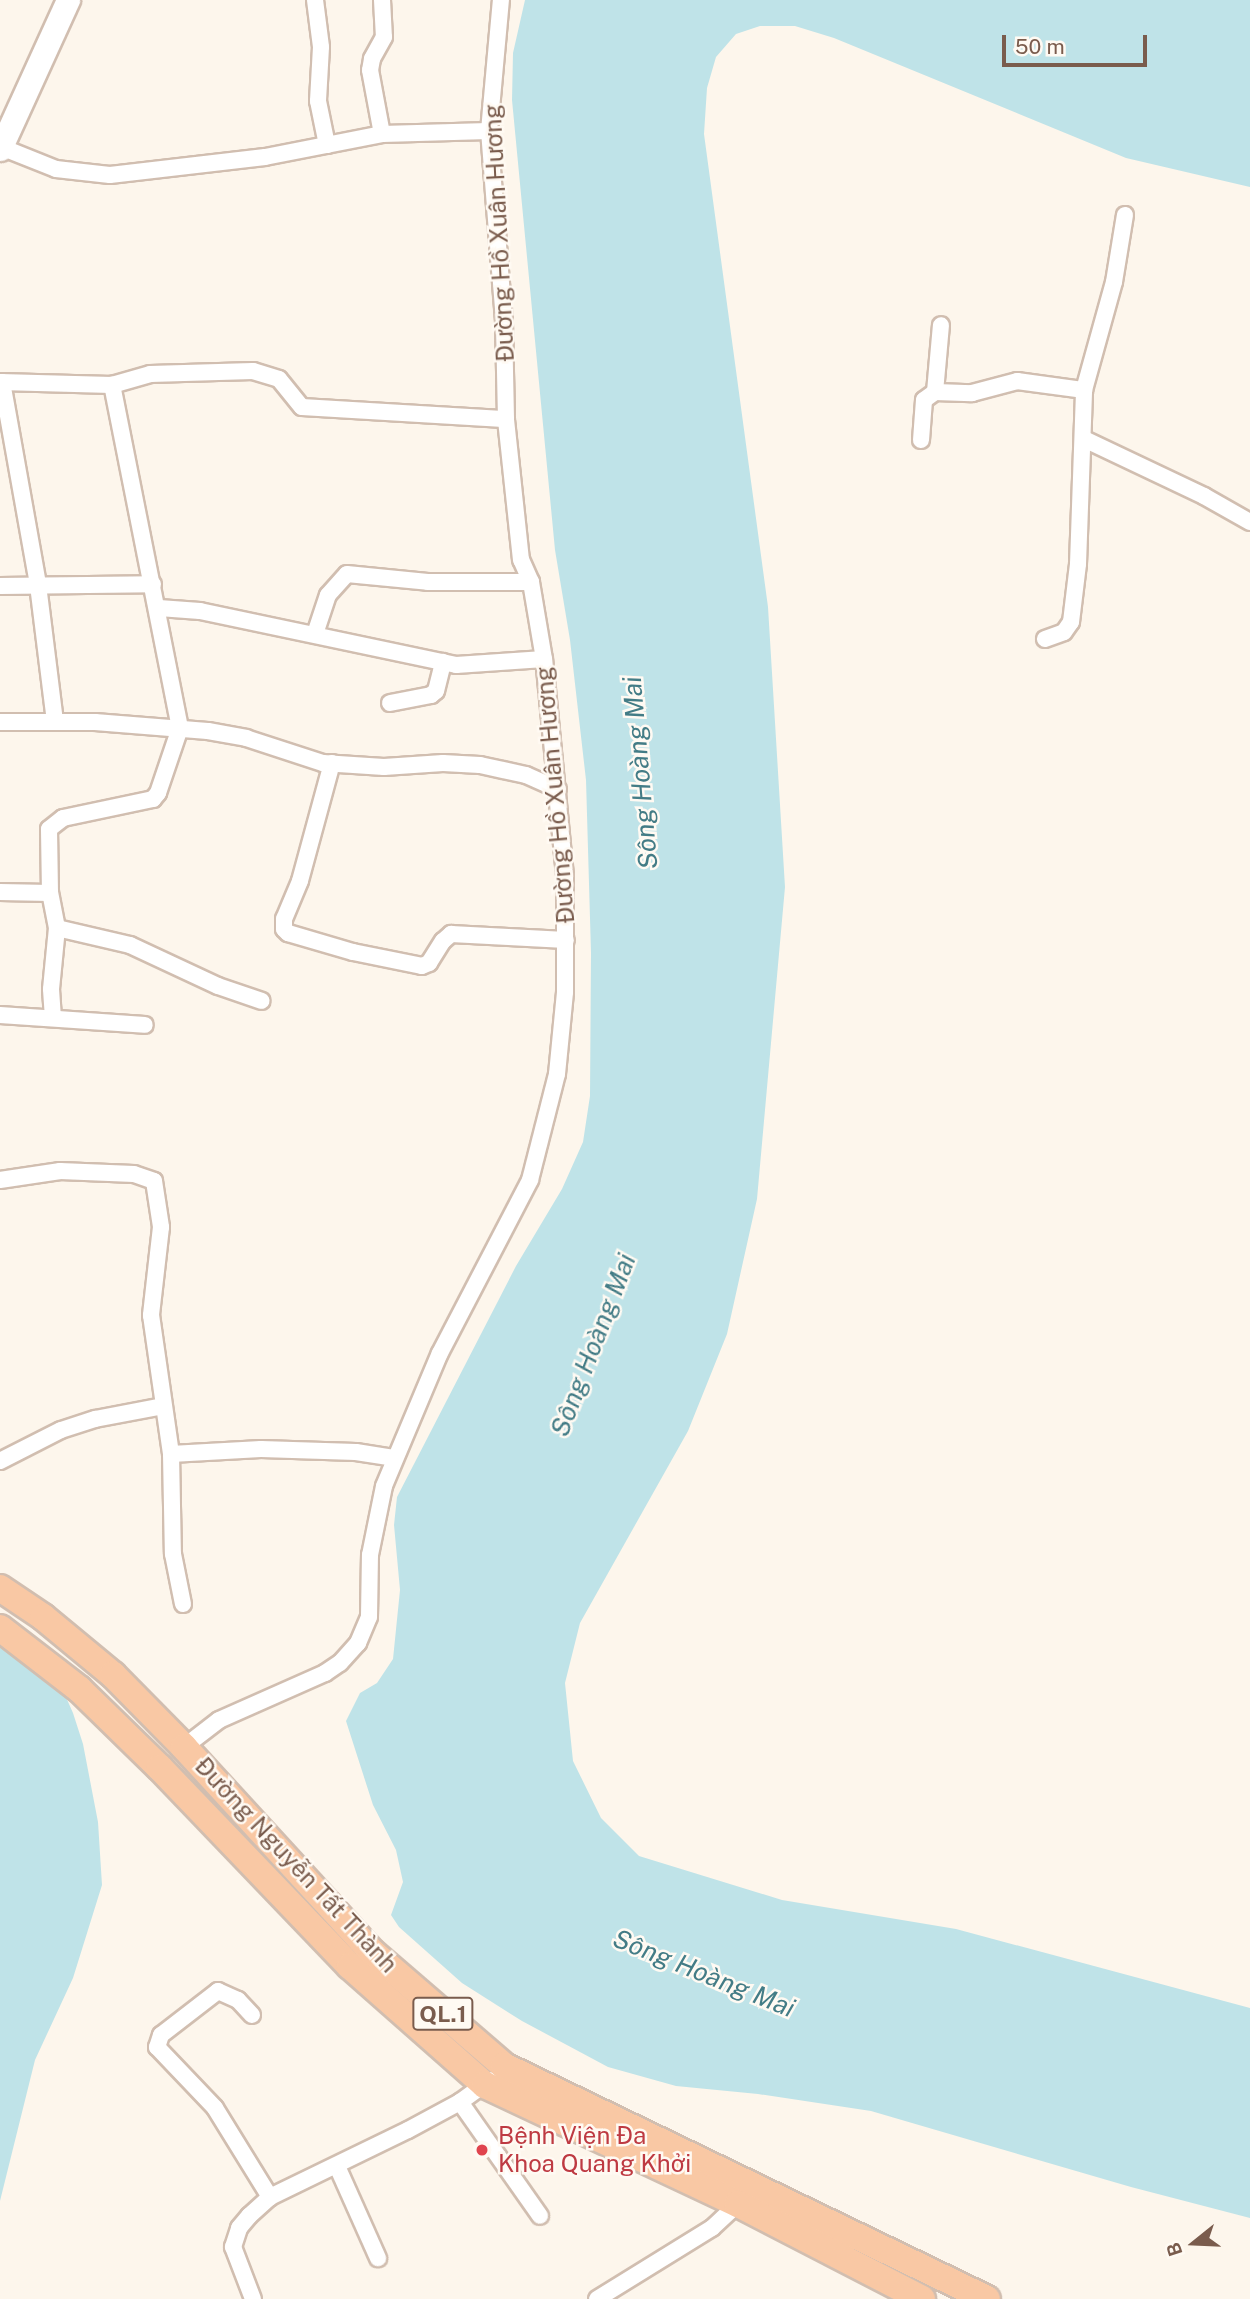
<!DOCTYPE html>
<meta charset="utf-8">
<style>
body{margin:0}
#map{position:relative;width:1250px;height:2299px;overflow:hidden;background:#fdf6ec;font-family:"Public Sans",sans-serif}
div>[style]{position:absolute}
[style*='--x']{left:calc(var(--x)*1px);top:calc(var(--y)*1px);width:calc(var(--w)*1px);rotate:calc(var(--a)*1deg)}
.water>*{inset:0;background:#bfe3e8}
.roads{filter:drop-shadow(2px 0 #d1beb0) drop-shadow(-2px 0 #d1beb0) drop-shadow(0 2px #d1beb0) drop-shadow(0 -2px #d1beb0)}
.minor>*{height:16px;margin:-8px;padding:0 8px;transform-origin:8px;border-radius:8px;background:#fff}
.secondary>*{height:23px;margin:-11.5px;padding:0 11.5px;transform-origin:11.5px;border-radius:11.5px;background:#fff}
.trunk>*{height:26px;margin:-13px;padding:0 13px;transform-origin:13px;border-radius:13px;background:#f9c8a4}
.dots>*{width:19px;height:19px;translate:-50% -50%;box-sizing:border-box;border:4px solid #fffaf3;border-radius:50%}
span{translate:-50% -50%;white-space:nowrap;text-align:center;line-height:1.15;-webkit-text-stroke:5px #fffaf3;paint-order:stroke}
.shield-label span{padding:2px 5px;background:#fffaf3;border:2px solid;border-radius:5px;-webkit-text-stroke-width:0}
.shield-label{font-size:23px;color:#7a5c4d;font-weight:700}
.street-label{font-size:24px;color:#7a5c4d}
.health-label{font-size:24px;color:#be3a42}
.left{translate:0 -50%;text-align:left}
.water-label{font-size:26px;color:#437c86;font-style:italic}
.north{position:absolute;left:1159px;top:2208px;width:70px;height:70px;-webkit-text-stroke:5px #fffaf3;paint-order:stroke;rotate:252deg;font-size:19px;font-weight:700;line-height:28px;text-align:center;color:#7a5c4d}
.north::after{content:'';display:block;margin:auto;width:24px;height:32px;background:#7a5c4d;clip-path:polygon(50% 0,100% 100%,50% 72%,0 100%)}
.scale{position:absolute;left:1002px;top:35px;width:145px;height:32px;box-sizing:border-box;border:4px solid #7a5c4d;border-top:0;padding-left:9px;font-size:21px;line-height:24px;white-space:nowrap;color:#7a5c4d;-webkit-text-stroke:5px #fffaf3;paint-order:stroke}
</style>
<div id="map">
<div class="water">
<i style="clip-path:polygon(525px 0,1250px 0,1250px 187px,1126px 158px,834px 38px,795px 26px,760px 26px,736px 34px,716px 57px,707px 88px,704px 134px,768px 607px,785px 887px,757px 1199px,727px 1334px,688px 1431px,580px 1623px,565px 1683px,573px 1761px,601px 1818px,639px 1856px,782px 1900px,956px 1929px,1250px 2008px,1250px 2218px,1131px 2187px,871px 2111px,758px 2094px,676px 2086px,608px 2067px,522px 2021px,462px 1983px,399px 1927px,391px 1915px,403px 1882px,396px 1850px,373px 1805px,346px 1721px,360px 1693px,377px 1683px,393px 1659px,400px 1590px,394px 1525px,397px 1497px,516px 1266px,562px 1189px,583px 1142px,590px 1096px,591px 953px,586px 780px,570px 640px,555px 550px,512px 100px,513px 53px)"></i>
<i style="clip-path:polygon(0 1640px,61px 1686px,73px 1713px,83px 1744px,98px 1822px,102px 1885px,73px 1978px,35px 2060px,0 2201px)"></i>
</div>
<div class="roads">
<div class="minor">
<i style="--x:315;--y:0;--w:47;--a:82.7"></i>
<i style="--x:321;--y:47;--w:54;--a:93.2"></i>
<i style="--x:318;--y:101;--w:45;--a:78.4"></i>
<i style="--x:382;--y:0;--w:37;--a:87"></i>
<i style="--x:384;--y:37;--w:25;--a:119"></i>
<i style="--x:372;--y:59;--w:11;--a:100"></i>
<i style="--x:370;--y:70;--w:65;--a:79.4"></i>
<i style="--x:1;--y:147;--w:59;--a:21.8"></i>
<i style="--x:56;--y:169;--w:54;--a:6.3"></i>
<i style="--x:110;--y:175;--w:156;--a:-6.6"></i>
<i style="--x:265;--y:157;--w:119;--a:-11.1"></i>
<i style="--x:382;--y:134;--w:107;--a:-1.6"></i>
<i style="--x:0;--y:382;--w:112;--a:1.5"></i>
<i style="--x:112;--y:385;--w:40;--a:-16"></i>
<i style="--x:150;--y:374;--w:103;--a:-1.7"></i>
<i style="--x:253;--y:371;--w:27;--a:17"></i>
<i style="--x:279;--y:379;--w:36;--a:51"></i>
<i style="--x:302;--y:407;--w:204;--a:3.4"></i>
<i style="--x:2;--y:382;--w:206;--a:79.9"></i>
<i style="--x:38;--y:585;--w:138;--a:82.9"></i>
<i style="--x:935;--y:392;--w:67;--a:-84.9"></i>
<i style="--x:1084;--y:439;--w:133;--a:25.4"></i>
<i style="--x:1204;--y:496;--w:53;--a:29.5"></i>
<i style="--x:921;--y:440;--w:40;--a:-85.7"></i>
<i style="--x:924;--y:400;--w:14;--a:-36"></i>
<i style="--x:935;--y:392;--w:37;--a:2"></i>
<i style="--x:972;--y:393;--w:47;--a:-14.9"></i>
<i style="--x:1017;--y:381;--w:68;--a:7.7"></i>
<i style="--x:0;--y:586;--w:153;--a:-0.7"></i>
<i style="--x:159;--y:608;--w:41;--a:4.2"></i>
<i style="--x:200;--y:611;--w:262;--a:11.9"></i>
<i style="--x:456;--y:665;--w:88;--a:-3.9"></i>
<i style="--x:315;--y:634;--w:41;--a:-71.6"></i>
<i style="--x:328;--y:595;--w:28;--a:-48"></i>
<i style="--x:347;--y:574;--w:81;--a:5.6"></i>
<i style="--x:428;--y:582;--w:103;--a:0"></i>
<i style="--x:1045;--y:639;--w:20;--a:-20"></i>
<i style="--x:1064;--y:632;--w:12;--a:-55"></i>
<i style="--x:1071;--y:622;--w:58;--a:-83.1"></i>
<i style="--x:1078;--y:564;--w:174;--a:-88"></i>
<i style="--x:1084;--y:390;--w:112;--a:-74.5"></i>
<i style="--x:1114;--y:282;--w:68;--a:-80.7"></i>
<i style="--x:390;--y:703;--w:42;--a:-11"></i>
<i style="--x:431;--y:695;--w:6;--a:-39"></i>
<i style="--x:436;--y:691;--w:30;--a:-76"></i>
<i style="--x:0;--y:722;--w:95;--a:0"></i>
<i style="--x:95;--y:722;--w:113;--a:4.6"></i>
<i style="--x:208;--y:731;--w:39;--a:10"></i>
<i style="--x:246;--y:738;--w:81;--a:18"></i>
<i style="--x:323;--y:763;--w:61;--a:3.8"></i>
<i style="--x:384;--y:767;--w:59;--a:-3.9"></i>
<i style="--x:443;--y:763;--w:37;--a:3"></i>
<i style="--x:480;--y:765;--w:47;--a:12.3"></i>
<i style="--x:526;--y:775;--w:35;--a:24"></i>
<i style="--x:332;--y:763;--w:122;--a:105.2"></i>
<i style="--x:300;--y:881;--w:41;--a:112.8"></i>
<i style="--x:284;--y:919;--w:10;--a:90"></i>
<i style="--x:284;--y:929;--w:6;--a:45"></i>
<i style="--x:288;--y:933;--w:68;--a:16.3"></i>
<i style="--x:353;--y:952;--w:70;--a:11.5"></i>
<i style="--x:422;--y:966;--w:8;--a:-23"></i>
<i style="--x:429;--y:963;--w:26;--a:-58"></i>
<i style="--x:443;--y:941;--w:11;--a:-41"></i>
<i style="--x:451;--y:934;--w:115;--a:3"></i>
<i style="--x:0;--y:892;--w:50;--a:1.1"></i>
<i style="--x:57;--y:928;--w:75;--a:13.1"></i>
<i style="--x:130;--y:945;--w:97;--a:25"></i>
<i style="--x:218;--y:986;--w:46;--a:18.8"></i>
<i style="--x:0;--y:1015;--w:145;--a:3.9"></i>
<i style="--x:53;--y:1018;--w:29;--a:-94"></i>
<i style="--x:51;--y:989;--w:61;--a:-84.4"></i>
<i style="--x:57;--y:928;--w:36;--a:-101"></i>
<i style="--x:50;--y:893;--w:64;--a:-90.9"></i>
<i style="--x:49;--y:829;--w:18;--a:-38"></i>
<i style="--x:63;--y:818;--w:92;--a:-11.9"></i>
<i style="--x:153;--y:799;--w:8;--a:-50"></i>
<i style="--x:158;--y:793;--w:69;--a:-71.3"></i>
<i style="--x:180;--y:728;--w:350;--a:-101.2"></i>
<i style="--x:0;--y:1180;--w:61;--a:-8.5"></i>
<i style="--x:60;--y:1171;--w:74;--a:2.3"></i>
<i style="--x:134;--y:1174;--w:21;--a:19"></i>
<i style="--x:154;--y:1181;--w:47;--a:81.3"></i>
<i style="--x:161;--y:1227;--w:89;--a:96.5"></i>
<i style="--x:151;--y:1315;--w:140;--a:81.8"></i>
<i style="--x:171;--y:1454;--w:100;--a:88.9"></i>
<i style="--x:173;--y:1554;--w:51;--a:78.7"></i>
<i style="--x:171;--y:1454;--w:90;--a:-3.2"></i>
<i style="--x:261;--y:1449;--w:95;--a:1.8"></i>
<i style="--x:356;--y:1452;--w:38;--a:9"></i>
<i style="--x:0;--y:1461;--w:68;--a:-26.9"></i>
<i style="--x:61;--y:1430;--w:36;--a:-18"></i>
<i style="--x:95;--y:1419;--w:69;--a:-10.8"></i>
<i style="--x:184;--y:1747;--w:44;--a:-37.6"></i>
<i style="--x:219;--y:1720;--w:116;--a:-23.9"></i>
<i style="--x:325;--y:1673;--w:18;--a:-34"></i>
<i style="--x:340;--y:1663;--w:27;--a:-48"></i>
<i style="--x:358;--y:1643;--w:28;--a:-67"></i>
<i style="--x:369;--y:1617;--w:62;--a:-89.1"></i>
<i style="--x:370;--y:1555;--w:70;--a:-78.5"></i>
<i style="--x:384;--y:1486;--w:144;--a:-67.2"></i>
<i style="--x:440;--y:1353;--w:195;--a:-62.5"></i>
<i style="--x:530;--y:1180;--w:109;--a:-75.7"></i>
<i style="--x:557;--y:1074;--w:82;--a:-84.4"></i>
<i style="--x:565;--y:992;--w:116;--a:-90"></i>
<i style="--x:565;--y:876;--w:218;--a:-95.5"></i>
<i style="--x:544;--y:659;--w:78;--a:-99.6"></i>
<i style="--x:531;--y:582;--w:24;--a:-114"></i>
<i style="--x:521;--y:560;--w:142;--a:-96.1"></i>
<i style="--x:506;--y:419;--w:98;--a:-91.2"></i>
<i style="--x:504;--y:321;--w:191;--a:-94.5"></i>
<i style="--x:489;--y:131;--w:132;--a:-84.8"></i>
<i style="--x:252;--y:2015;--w:21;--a:-133"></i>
<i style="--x:238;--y:2000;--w:22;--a:-156"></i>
<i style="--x:218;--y:1991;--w:72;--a:142.3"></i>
<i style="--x:161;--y:2035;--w:13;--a:108"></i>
<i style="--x:157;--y:2047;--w:84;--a:46.4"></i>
<i style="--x:215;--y:2108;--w:105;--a:58.3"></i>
<i style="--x:460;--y:2102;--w:139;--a:54.9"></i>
<i style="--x:337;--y:2166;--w:101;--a:66"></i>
<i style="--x:253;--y:2299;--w:56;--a:-111"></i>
<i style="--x:233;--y:2247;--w:20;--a:-72"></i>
<i style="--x:239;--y:2228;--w:16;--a:-50"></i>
<i style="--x:249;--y:2216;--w:28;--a:-42"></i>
<i style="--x:270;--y:2197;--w:153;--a:-25.9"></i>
<i style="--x:408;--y:2130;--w:59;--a:-28.3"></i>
<i style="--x:460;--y:2102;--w:37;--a:-36"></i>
<i style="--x:597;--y:2299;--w:135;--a:-31.7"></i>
<i style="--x:712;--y:2228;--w:35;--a:-43"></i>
</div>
<div class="secondary">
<i style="--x:0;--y:149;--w:164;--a:-65.5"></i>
</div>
<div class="trunk">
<i style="--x:0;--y:1588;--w:52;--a:34"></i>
<i style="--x:43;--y:1617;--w:91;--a:39.6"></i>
<i style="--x:113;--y:1675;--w:101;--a:45.4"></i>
<i style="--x:184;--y:1747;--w:278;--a:47.5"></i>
<i style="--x:372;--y:1952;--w:174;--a:40.8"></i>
<i style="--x:504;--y:2066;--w:536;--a:25.75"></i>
<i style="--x:0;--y:1628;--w:100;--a:37.7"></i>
<i style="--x:79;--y:1689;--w:113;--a:44.3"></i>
<i style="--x:160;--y:1768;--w:274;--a:46.2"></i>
<i style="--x:350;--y:1966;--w:180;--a:41.4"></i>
<i style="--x:485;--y:2085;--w:280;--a:25.2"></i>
<i style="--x:738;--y:2204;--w:207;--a:27.3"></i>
</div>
</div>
<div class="dots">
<i style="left:482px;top:2150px;background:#e0444e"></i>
</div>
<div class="shield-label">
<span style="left:443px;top:2014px">QL.1</span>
</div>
<div class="street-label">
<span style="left:499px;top:233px;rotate:-93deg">Đường Hồ Xuân Hương</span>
<span style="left:555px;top:795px;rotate:-95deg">Đường Hồ Xuân Hương</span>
<span style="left:296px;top:1865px;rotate:47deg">Đường Nguyễn Tất Thành</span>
</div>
<div class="health-label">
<span class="left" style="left:498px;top:2150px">Bệnh Viện Đa<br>Khoa Quang Khởi</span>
</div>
<div class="water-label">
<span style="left:640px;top:773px;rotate:-95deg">Sông Hoàng Mai</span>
<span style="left:593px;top:1345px;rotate:-69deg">Sông Hoàng Mai</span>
<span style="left:704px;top:1973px;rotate:22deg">Sông Hoàng Mai</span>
</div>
<div class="north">B</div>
<div class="scale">50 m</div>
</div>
